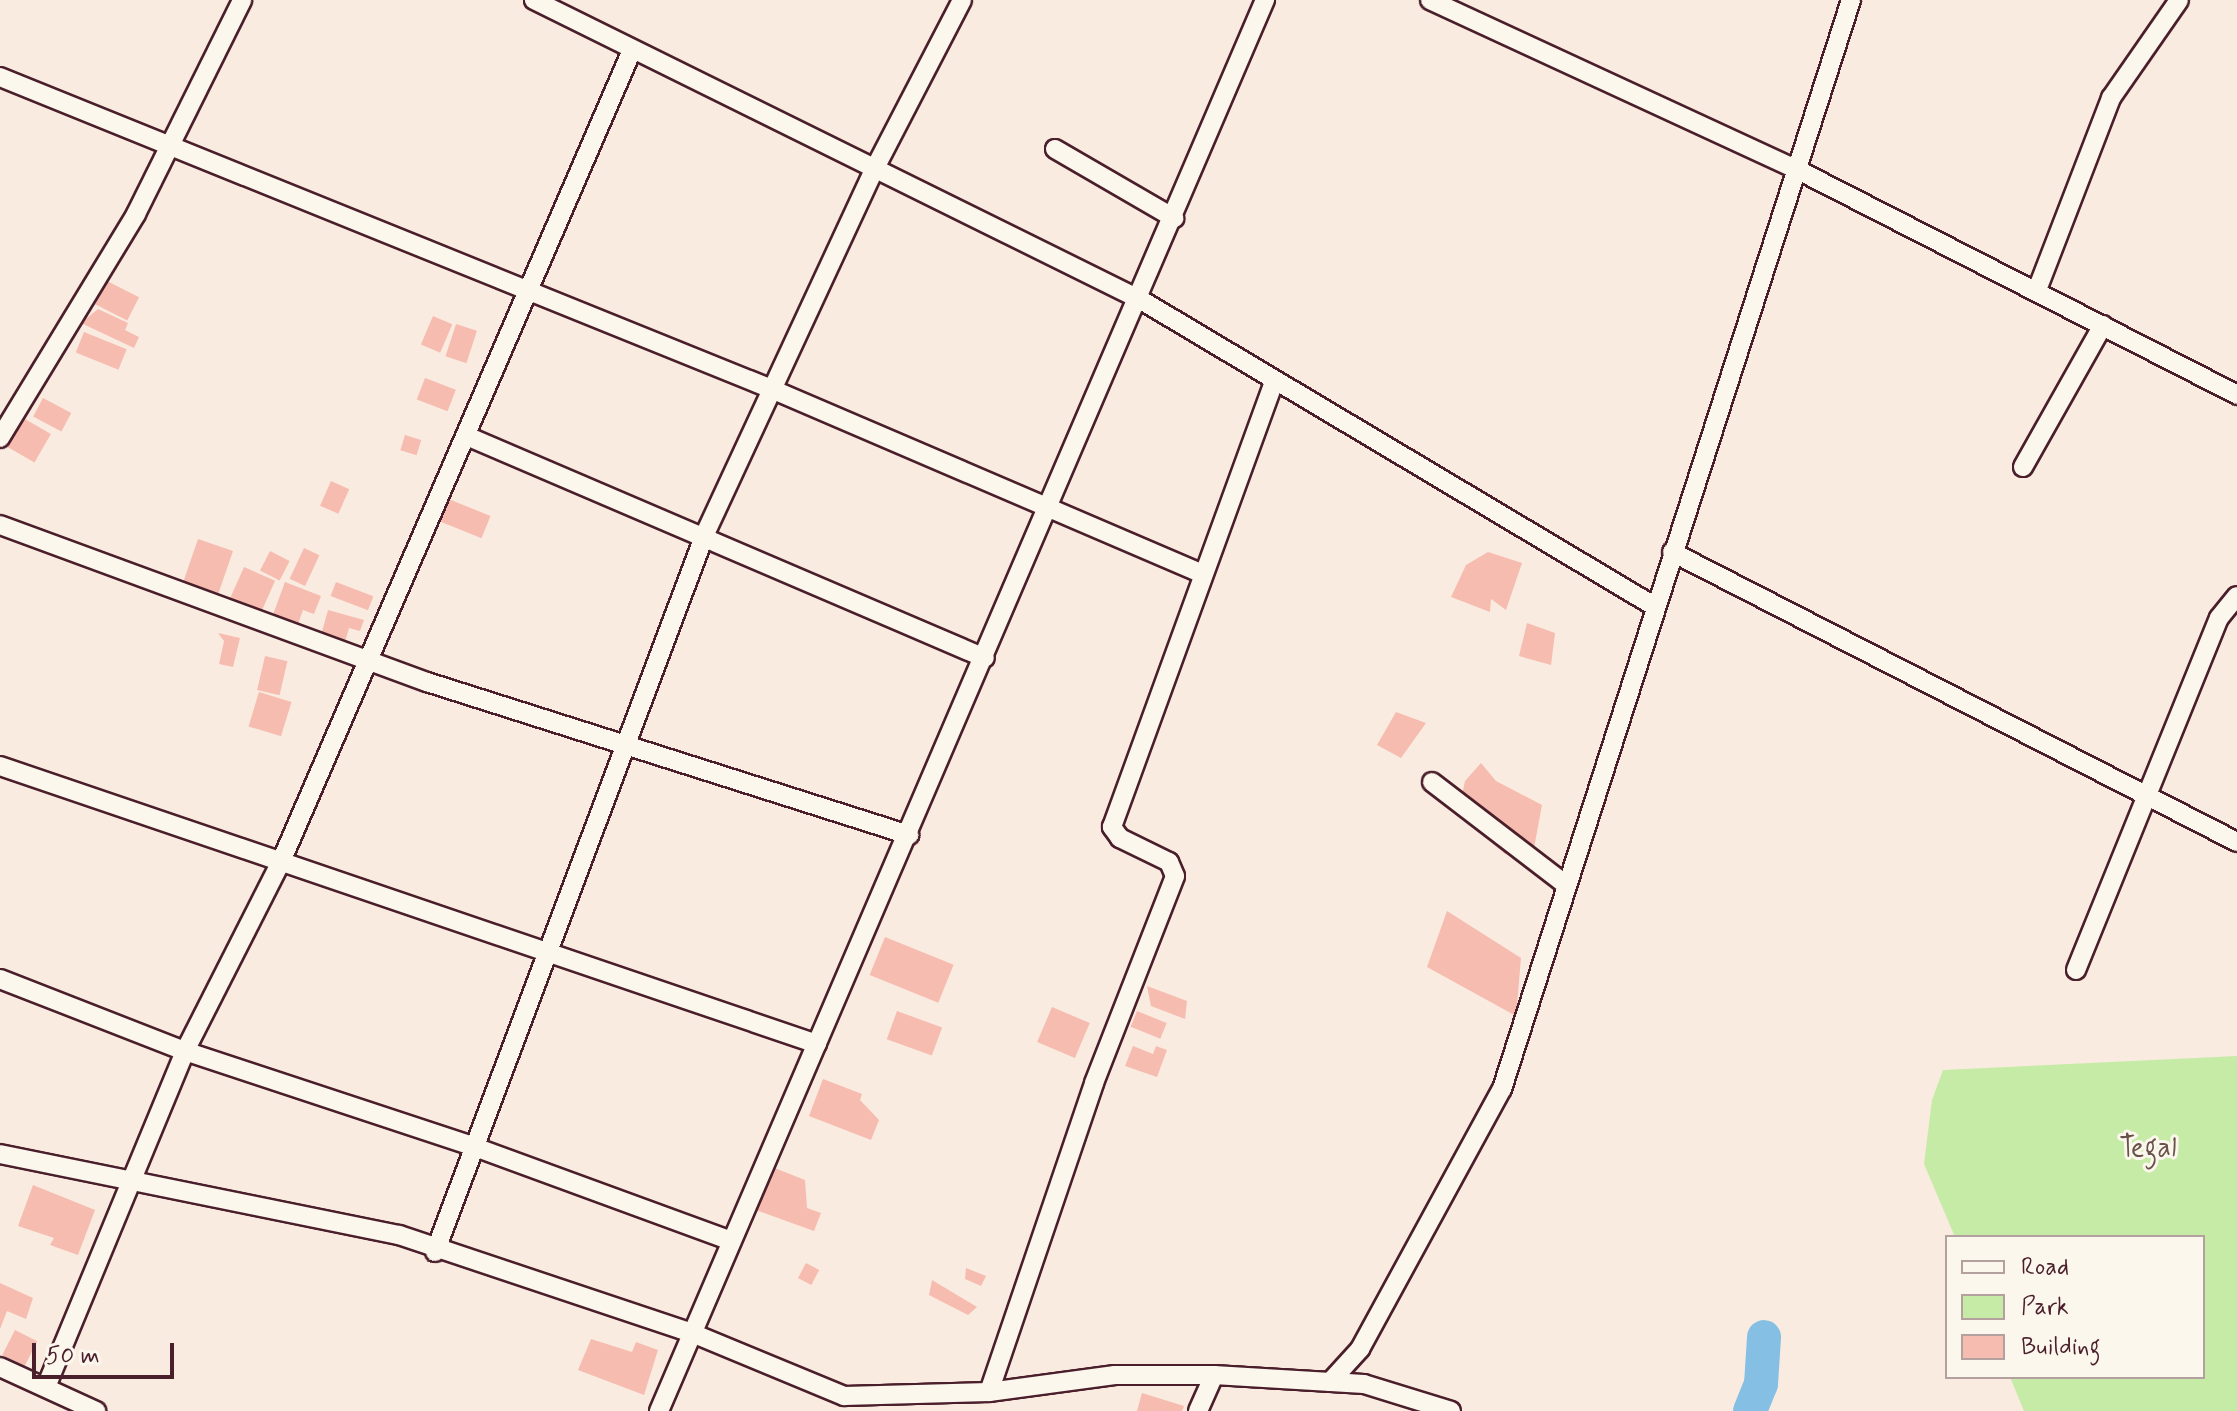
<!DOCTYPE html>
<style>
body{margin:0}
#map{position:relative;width:2237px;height:1411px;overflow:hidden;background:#faebe0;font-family:Mynerve,sans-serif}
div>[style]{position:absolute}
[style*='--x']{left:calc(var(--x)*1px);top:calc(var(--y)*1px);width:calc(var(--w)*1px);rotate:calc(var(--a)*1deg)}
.green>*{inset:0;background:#c6eba6}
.river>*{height:34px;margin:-17px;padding:0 17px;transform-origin:17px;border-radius:17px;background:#85c0e4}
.building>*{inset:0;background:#f6bcb0;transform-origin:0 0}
.roads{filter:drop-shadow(2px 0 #4a1f2b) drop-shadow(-2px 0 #4a1f2b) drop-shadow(0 2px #4a1f2b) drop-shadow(0 -2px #4a1f2b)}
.minor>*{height:18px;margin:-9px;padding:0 9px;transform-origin:9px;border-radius:9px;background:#fbf7ec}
span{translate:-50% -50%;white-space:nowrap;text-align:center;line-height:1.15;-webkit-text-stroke:6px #fbf7ec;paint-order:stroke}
.park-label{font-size:28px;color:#69524a}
.legend{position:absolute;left:1945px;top:1235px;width:260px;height:144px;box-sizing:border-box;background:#fbf7ec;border:2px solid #b4a19f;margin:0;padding:10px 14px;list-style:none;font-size:24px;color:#4a1f2b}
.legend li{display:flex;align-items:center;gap:16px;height:40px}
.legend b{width:40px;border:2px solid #b4a19f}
.scale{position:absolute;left:32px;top:1343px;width:142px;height:36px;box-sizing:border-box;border:4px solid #4a1f2b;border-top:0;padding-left:10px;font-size:24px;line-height:28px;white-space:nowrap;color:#4a1f2b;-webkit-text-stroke:6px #fbf7ec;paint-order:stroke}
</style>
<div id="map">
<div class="green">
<i style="clip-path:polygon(2237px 1056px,2237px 1411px,2024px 1411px,2010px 1377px,2203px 1377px,2203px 1237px,1955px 1237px,1924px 1164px,1932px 1100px,1943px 1070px)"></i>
</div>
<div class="river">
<i style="--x:1750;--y:1411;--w:29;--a:-68"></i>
<i style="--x:1761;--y:1384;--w:47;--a:-86.3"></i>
</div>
<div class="building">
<i style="left:107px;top:281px;width:36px;height:26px;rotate:27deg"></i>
<i style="clip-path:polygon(98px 309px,128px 323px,125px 330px,139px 337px,134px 348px,81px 323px)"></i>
<i style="left:433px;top:316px;width:21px;height:31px;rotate:23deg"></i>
<i style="left:456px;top:324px;width:22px;height:34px;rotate:18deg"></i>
<i style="left:84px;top:332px;width:46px;height:22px;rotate:22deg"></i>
<i style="left:425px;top:378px;width:33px;height:23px;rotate:21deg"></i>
<i style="left:43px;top:398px;width:32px;height:21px;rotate:28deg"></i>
<i style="left:18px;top:415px;width:38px;height:33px;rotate:30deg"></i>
<i style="left:405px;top:435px;width:17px;height:16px;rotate:17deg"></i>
<i style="left:331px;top:481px;width:20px;height:27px;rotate:24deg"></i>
<i style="left:446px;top:498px;width:48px;height:24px;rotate:22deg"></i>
<i style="left:198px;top:539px;width:37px;height:48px;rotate:19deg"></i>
<i style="left:304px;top:548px;width:17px;height:34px;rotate:25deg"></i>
<i style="left:270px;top:551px;width:22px;height:22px;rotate:27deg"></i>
<i style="clip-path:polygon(1488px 552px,1522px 563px,1506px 610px,1491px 599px,1490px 612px,1451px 597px,1466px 565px)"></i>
<i style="left:244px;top:567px;width:34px;height:52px;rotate:24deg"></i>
<i style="clip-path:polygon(285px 582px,321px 596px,314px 614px,303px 610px,293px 638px,268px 628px)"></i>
<i style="left:336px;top:582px;width:40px;height:15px;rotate:21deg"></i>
<i style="clip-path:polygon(328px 610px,364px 620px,360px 631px,349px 628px,345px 642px,321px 635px)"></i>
<i style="clip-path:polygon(1527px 623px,1555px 633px,1551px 665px,1519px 656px)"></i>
<i style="clip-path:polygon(218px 633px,240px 638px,233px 667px,219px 664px,224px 641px)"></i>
<i style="left:265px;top:656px;width:23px;height:35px;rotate:13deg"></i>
<i style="left:259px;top:692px;width:34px;height:36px;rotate:17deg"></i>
<i style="clip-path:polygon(1396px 712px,1426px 723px,1401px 758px,1377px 745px)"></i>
<i style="clip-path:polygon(1481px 763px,1496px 781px,1542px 805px,1534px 848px,1505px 854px,1458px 814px,1465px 781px)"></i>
<i style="clip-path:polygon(1447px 911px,1521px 958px,1516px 1016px,1427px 967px)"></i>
<i style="left:885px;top:937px;width:74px;height:41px;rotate:22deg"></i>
<i style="clip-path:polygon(1147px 986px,1187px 1001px,1185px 1019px,1151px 1006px)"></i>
<i style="left:1052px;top:1007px;width:41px;height:38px;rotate:23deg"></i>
<i style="left:897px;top:1011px;width:48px;height:30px;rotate:20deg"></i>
<i style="left:1137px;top:1011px;width:32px;height:17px;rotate:22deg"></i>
<i style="clip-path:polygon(1133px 1046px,1153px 1054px,1156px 1046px,1167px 1050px,1157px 1077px,1125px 1066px)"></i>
<i style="clip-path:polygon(823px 1079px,862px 1094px,860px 1100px,879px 1120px,871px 1140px,809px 1116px)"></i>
<i style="clip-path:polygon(772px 1167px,805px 1180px,807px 1208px,821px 1213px,814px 1231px,756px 1210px)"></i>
<i style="clip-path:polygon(33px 1185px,95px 1210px,78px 1255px,50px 1245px,54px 1238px,18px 1226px)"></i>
<i style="left:806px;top:1263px;width:15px;height:17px;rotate:28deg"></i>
<i style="clip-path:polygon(966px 1268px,986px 1276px,981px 1286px,965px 1279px)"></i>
<i style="clip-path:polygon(932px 1280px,977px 1307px,968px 1315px,929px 1295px)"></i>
<i style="clip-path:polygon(0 1283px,33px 1298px,26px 1319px,7px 1311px,0 1329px)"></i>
<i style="left:15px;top:1330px;width:25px;height:28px;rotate:27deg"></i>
<i style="clip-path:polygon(591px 1339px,632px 1352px,636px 1342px,658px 1350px,644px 1395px,578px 1370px)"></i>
<i style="clip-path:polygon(1142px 1393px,1184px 1406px,1182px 1411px,1137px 1411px)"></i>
</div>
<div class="roads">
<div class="minor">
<i style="--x:534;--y:0;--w:677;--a:26.3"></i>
<i style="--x:1141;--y:300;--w:597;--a:30.82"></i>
<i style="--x:1430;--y:0;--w:403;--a:24.8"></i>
<i style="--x:1796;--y:169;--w:496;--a:27.1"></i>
<i style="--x:0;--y:77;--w:830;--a:22.02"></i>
<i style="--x:769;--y:388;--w:472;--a:23.2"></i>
<i style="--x:1055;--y:149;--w:138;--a:30.1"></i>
<i style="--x:2037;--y:290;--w:206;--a:-68.9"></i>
<i style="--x:2111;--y:98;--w:119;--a:-55.2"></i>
<i style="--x:469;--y:437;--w:561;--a:23.19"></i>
<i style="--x:0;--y:438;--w:262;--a:-58.7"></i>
<i style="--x:136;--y:214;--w:239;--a:-63.6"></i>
<i style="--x:2023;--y:467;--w:163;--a:-60.6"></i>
<i style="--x:0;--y:525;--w:455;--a:20.2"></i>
<i style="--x:427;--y:682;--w:506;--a:17.61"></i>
<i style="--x:1672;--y:552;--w:635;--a:27.17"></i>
<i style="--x:0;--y:766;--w:863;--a:18.79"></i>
<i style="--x:1432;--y:782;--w:169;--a:37.5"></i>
<i style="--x:2076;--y:970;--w:380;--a:-67.9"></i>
<i style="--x:2219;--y:618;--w:28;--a:-51"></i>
<i style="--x:0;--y:979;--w:199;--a:21.3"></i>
<i style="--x:185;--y:1051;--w:302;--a:18.3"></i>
<i style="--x:472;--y:1146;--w:276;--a:20.1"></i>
<i style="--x:0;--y:1154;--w:407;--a:11.5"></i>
<i style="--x:399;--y:1235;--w:309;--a:18.5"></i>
<i style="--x:692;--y:1333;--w:165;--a:22.5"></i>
<i style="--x:844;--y:1396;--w:145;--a:-1.6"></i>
<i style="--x:989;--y:1392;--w:127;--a:-7.7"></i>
<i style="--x:1115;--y:1375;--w:99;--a:0"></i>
<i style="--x:1214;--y:1375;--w:150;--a:3.4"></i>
<i style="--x:1364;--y:1384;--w:91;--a:17.2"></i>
<i style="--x:435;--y:1252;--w:767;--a:-69.39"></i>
<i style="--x:705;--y:534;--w:404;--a:-65.1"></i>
<i style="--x:875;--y:168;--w:189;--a:-62.6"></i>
<i style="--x:0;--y:1367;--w:106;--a:24.6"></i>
<i style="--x:1330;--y:1382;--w:45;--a:-47.7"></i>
<i style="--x:1360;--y:1349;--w:296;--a:-61.4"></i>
<i style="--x:1502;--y:1089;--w:1144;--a:-72.23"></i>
<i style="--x:46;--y:1387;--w:364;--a:-67.5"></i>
<i style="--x:185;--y:1051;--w:210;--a:-63.1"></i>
<i style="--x:280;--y:864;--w:887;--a:-66.61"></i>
<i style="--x:989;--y:1392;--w:326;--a:-71.2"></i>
<i style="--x:1094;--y:1083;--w:222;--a:-68.6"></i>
<i style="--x:1175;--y:876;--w:15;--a:-113"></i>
<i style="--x:1169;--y:862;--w:55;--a:-153.9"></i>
<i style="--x:1120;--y:838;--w:14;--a:-126"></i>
<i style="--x:1112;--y:827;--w:473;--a:-70"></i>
<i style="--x:659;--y:1411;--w:1536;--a:-66.76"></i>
<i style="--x:1198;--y:1411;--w:39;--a:-66"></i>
</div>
</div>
<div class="park-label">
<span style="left:2148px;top:1149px">Tegal</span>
</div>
<ul class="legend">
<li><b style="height:10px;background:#fbf7ec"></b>Road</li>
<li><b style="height:22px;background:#c6eba6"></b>Park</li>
<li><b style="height:22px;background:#f6bcb0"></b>Building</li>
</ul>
<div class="scale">50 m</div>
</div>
